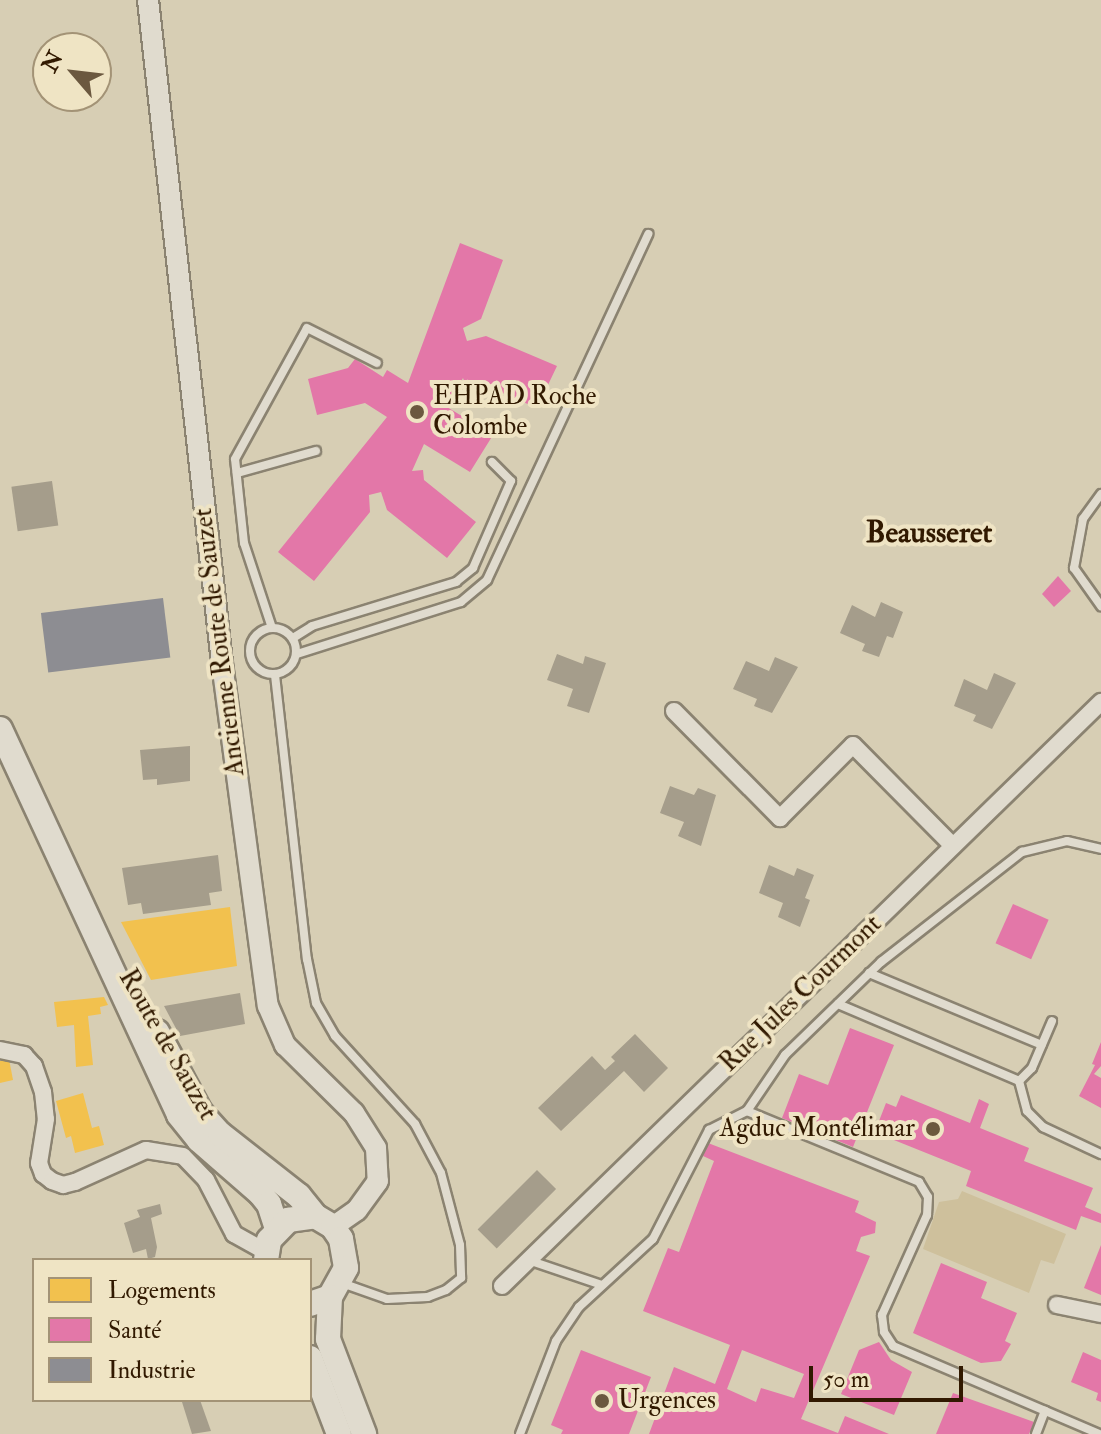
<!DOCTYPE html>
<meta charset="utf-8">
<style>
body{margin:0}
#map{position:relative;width:1101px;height:1434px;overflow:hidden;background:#d7ceb4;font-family:"IM FELL Double Pica",serif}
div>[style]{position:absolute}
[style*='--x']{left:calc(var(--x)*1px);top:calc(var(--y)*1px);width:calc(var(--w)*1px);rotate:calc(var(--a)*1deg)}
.green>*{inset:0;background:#cec09c}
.homes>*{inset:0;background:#f2c14e}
.health>*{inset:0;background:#e377a8;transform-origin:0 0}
.industry>*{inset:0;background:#8d8d92;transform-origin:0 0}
.building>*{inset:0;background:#a59d8b;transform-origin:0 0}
.roads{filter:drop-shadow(2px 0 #8b8371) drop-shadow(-2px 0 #8b8371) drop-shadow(0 2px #8b8371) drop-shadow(0 -2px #8b8371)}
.service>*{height:8px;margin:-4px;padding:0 4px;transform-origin:4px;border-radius:4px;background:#e0dbce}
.service>.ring{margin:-4px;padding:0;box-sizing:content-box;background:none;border:8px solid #e0dbce;border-radius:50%}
.minor>*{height:16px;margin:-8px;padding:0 8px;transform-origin:8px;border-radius:8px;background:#e0dbce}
.tertiary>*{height:20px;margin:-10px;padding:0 10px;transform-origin:10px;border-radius:10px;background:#e0dbce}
.secondary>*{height:24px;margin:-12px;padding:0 12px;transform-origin:12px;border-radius:12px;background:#e0dbce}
.dots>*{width:22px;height:22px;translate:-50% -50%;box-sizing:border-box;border:4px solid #efe4c4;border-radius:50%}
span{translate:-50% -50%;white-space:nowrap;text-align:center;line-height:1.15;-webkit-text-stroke:8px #efe4c4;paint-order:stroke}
.poi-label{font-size:26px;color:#311900}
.left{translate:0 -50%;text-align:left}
.right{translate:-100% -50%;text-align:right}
.street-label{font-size:26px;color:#311900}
.quarter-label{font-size:30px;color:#311900;font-weight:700}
.legend{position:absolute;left:32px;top:1258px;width:280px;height:144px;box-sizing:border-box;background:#efe4c4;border:2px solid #a39376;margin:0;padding:10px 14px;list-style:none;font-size:24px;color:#311900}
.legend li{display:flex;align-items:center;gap:16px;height:40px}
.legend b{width:40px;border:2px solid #a39376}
.north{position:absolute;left:32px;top:32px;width:80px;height:80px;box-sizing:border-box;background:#efe4c4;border:2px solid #a39376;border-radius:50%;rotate:298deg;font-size:22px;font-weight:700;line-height:32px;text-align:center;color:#311900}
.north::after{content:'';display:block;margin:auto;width:28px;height:36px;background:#6b583f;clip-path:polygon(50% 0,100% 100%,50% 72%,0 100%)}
.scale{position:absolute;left:809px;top:1366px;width:154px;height:36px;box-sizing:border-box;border:4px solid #311900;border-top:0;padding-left:10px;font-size:24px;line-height:28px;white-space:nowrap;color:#311900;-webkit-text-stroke:6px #efe4c4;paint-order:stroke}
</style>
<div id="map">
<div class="green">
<i style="clip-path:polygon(962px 1191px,1066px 1234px,1054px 1264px,1041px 1260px,1029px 1293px,923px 1249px,939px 1202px,958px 1199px)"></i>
</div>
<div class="homes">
<i style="clip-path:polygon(230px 907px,237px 966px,151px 980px,121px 922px)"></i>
<i style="clip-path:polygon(104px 997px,108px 1005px,100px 1007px,101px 1014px,88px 1016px,93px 1065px,76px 1067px,74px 1025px,57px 1027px,54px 1002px)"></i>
<i style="clip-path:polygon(9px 1059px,13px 1080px,0 1083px,0 1061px)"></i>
<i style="clip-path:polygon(83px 1093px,92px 1128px,99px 1126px,104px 1145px,75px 1153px,71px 1136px,66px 1138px,56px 1101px)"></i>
</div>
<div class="health">
<i style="clip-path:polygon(460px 243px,503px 260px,481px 319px,463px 328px,467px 341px,486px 336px,557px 366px,537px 408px,477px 382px,467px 388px,463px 378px,447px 407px,493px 435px,470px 472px,424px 444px,412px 471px,423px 470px,424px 480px,476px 522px,447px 558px,387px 510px,381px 492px,369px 495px,370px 512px,314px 581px,278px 552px,387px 417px,365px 403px,317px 415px,308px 379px,348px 368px,355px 359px,383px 377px,387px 370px,408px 383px)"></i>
<i style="clip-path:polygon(1058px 576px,1071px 591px,1054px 607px,1042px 594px)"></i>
<i style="left:1013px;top:904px;width:39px;height:43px;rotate:24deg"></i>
<i style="clip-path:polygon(850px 1028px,894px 1045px,853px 1147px,782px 1118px,799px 1074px,828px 1085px)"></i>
<i style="clip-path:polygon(1101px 1042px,1101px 1066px,1094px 1074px,1101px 1078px,1101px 1108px,1079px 1096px,1095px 1065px,1092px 1064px)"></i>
<i style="clip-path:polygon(901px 1095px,970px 1123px,979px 1099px,989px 1104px,980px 1128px,1029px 1148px,1024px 1161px,1093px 1188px,1085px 1207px,1101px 1214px,1101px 1223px,1081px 1216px,1076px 1230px,966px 1186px,971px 1171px,884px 1136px,889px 1124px,879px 1121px,886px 1103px,896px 1107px)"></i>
<i style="clip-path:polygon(evenodd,708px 1143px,859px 1201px,855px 1212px,876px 1222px,875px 1233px,861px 1237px,856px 1251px,870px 1256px,801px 1419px,838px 1433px,845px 1416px,889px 1434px,649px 1434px,674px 1367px,715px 1384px,730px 1345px,643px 1311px,668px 1248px,679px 1252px,714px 1161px,703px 1156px,708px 1143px,742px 1350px,804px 1374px,794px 1398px,761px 1388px,756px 1402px,727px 1389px,742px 1350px)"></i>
<i style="clip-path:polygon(1101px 1245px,1101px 1295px,1084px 1288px)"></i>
<i style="clip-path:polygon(941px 1263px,987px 1282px,981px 1298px,1017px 1313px,1005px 1341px,1011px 1344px,1001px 1361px,981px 1363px,913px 1333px)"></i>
<i style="clip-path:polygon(879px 1342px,891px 1360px,912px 1372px,894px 1415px,841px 1394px,859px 1350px)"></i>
<i style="clip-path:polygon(581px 1350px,651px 1377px,629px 1434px,561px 1434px,563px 1430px,551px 1425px)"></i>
<i style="clip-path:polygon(1083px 1352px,1101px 1360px,1101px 1402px,1096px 1400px,1098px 1393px,1071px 1382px)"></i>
<i style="clip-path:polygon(953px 1393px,1034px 1422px,1029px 1434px,936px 1434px)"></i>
</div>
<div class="industry">
<i style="left:163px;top:598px;width:60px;height:123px;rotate:83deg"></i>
</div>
<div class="building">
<i style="left:52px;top:481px;width:45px;height:41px;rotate:82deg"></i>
<i style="clip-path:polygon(881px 602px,903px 612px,893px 638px,887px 636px,879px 657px,862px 651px,865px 644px,840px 633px,852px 605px,875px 617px)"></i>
<i style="clip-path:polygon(557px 654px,583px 664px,585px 656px,606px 663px,589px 713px,567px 706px,573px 689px,547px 680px)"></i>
<i style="clip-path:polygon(775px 657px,798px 667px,772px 713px,754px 706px,757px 699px,733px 689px,746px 661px,769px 671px)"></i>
<i style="clip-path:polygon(994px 673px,1016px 683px,992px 729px,973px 721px,976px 715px,954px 706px,964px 679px,987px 690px)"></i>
<i style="clip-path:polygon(190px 746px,190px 781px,157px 785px,157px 779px,143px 780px,140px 750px)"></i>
<i style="clip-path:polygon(670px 786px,694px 795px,698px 788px,716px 795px,701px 846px,678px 836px,684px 822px,660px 813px)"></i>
<i style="clip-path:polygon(218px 855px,222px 891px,209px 893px,211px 905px,143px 914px,141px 903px,128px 905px,122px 868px)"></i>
<i style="clip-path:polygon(769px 865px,794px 876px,797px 868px,814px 875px,805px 898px,810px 900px,800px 927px,778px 917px,783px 903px,759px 893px)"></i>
<i style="clip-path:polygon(240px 993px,245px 1024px,180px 1036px,164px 1006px)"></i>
<i style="clip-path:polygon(635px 1034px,668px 1068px,644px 1092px,624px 1071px,561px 1131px,538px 1108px,592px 1056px,605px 1070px,615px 1061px,611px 1057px)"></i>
<i style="left:537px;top:1170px;width:27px;height:84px;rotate:45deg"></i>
<i style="clip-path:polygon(160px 1204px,162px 1214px,151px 1218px,157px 1247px,155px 1257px,148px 1259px,146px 1249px,133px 1253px,124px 1223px,140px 1217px,137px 1210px)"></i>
<i style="clip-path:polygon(187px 1400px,200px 1400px,211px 1431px,192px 1434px,182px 1402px)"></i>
</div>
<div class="roads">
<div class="service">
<i style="--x:237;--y:473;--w:82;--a:-15.6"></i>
<i style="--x:1101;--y:494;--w:31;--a:126"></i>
<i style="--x:1083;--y:519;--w:50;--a:100.4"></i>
<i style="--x:1074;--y:568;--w:47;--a:54.6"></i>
<i class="ring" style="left:250px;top:628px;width:38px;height:38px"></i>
<i style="--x:272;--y:628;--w:89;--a:-108.2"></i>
<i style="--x:244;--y:543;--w:84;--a:-96.1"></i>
<i style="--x:235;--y:459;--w:149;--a:-61.2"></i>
<i style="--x:307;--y:328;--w:78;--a:26.6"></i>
<i style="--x:293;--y:638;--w:22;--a:-32"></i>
<i style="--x:312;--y:626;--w:151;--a:-17"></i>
<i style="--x:456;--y:582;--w:22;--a:-39"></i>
<i style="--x:473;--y:568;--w:95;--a:-66.4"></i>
<i style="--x:511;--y:481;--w:27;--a:-135"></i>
<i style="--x:297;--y:654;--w:172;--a:-17.6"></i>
<i style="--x:461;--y:602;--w:34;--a:-40"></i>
<i style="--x:487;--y:580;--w:382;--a:-65"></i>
<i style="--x:275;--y:675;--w:286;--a:83.6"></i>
<i style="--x:307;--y:959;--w:45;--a:78.4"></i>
<i style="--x:316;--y:1003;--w:38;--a:60"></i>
<i style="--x:335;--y:1036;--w:119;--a:47.7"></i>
<i style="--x:415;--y:1124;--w:55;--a:62"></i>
<i style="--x:441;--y:1173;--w:74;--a:75.2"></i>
<i style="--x:460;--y:1245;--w:33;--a:88"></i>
<i style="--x:461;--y:1278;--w:19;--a:141"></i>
<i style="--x:446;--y:1290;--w:19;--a:159"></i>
<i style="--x:428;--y:1297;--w:41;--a:177.2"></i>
<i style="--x:387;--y:1299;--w:48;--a:-160.4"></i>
<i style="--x:869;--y:973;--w:187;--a:22.6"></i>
<i style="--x:838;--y:1004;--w:197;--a:23"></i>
<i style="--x:1019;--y:1081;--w:31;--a:75"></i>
<i style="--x:1027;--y:1111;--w:23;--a:45"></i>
<i style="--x:1043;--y:1127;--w:64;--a:25"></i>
<i style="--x:1019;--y:1081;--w:18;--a:-45"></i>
<i style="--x:1032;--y:1068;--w:51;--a:-66.9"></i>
<i style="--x:747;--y:1111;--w:186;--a:22.4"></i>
<i style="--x:919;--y:1182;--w:17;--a:59"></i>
<i style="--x:928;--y:1197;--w:18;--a:93"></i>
<i style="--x:927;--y:1215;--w:110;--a:114.2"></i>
<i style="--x:882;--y:1315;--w:17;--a:83"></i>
<i style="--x:884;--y:1332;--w:17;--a:57"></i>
<i style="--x:893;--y:1346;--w:224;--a:23.1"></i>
<i style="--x:528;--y:1260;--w:78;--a:18.7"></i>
<i style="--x:520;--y:1434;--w:100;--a:-68.8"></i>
<i style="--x:556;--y:1341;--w:41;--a:-55.9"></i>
<i style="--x:579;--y:1307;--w:100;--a:-42.6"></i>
<i style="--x:653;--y:1239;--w:123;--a:-62.8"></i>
<i style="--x:709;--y:1130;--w:42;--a:-26.6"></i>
<i style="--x:747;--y:1111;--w:68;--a:-55.8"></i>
<i style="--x:785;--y:1055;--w:134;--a:-44.1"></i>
<i style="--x:881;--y:962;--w:179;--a:-38"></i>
<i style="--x:1022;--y:852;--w:46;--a:-13.7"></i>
<i style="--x:1067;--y:841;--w:35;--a:13"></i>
<i style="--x:1036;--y:1434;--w:25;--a:-69"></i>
</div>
<div class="minor">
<i style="--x:674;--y:711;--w:151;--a:45.3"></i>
<i style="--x:780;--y:818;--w:103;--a:-45"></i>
<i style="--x:853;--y:745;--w:142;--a:45.3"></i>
<i style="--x:0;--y:1050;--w:25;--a:12"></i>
<i style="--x:24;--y:1055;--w:15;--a:48"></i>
<i style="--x:34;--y:1066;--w:28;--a:71"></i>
<i style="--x:43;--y:1092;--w:27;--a:84"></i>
<i style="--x:46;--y:1119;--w:45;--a:99"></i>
<i style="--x:39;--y:1163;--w:12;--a:70"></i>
<i style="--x:43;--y:1174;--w:11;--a:38"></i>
<i style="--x:52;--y:1181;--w:12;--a:20"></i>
<i style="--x:63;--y:1185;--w:12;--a:-14"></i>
<i style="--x:75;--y:1182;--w:78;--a:-24.3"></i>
<i style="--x:146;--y:1150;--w:37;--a:9"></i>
<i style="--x:183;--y:1156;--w:33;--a:46"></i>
<i style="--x:206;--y:1180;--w:61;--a:62.6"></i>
<i style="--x:234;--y:1234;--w:37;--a:29"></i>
<i style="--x:502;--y:1286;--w:837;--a:-44.27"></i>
<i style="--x:1057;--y:1305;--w:45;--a:11.6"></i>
</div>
<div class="tertiary">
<i style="--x:148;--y:0;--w:667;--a:83.63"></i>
<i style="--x:222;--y:663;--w:346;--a:82.4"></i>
<i style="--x:268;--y:1006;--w:43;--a:66.4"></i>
<i style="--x:285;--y:1045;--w:97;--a:44.6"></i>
<i style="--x:354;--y:1113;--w:41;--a:57.8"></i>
<i style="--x:376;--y:1148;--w:33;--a:87"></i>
<i style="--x:378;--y:1181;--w:36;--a:126"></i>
<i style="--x:357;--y:1210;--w:29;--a:145"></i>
</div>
<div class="secondary">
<i style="--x:0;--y:729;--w:425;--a:65.1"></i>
<i style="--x:179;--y:1115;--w:32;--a:51"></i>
<i style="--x:199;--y:1140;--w:81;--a:41"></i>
<i style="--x:260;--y:1193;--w:14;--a:51"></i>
<i style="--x:269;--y:1204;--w:26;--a:72"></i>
<i style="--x:157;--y:1032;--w:91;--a:61.7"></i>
<i style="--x:200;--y:1112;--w:30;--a:48"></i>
<i style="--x:220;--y:1134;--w:100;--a:38.1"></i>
<i style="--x:299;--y:1196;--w:26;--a:51"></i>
<i style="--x:266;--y:1260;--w:20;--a:-81"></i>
<i style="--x:269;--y:1240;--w:28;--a:-46"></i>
<i style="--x:288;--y:1220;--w:27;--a:-8"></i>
<i style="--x:315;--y:1216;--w:21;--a:31"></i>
<i style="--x:333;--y:1227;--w:14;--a:56"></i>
<i style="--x:341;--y:1239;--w:29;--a:80"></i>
<i style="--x:346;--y:1268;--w:33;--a:119"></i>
<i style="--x:330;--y:1297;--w:21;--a:161"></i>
<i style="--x:330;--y:1297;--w:42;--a:92.7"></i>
<i style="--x:328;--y:1339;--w:102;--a:69.2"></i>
<i style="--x:310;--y:1358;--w:81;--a:69.1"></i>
</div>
</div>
<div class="dots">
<i style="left:417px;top:412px;background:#6b583f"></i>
<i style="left:933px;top:1129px;background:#6b583f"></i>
<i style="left:602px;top:1401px;background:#6b583f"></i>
</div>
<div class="poi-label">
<span class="left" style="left:433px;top:412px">EHPAD Roche<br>Colombe</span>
<span class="right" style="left:915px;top:1129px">Agduc Montélimar</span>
<span class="left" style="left:618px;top:1401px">Urgences</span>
</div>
<div class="street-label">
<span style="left:220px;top:642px;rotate:-97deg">Ancienne Route de Sauzet</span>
<span style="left:801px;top:994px;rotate:-44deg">Rue Jules Courmont</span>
<span style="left:167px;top:1045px;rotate:60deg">Route de Sauzet</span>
</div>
<div class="quarter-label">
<span style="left:929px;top:533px">Beausseret</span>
</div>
<ul class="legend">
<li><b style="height:22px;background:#f2c14e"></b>Logements</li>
<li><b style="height:22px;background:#e377a8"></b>Santé</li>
<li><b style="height:22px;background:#8d8d92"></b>Industrie</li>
</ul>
<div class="north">N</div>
<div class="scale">50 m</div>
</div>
